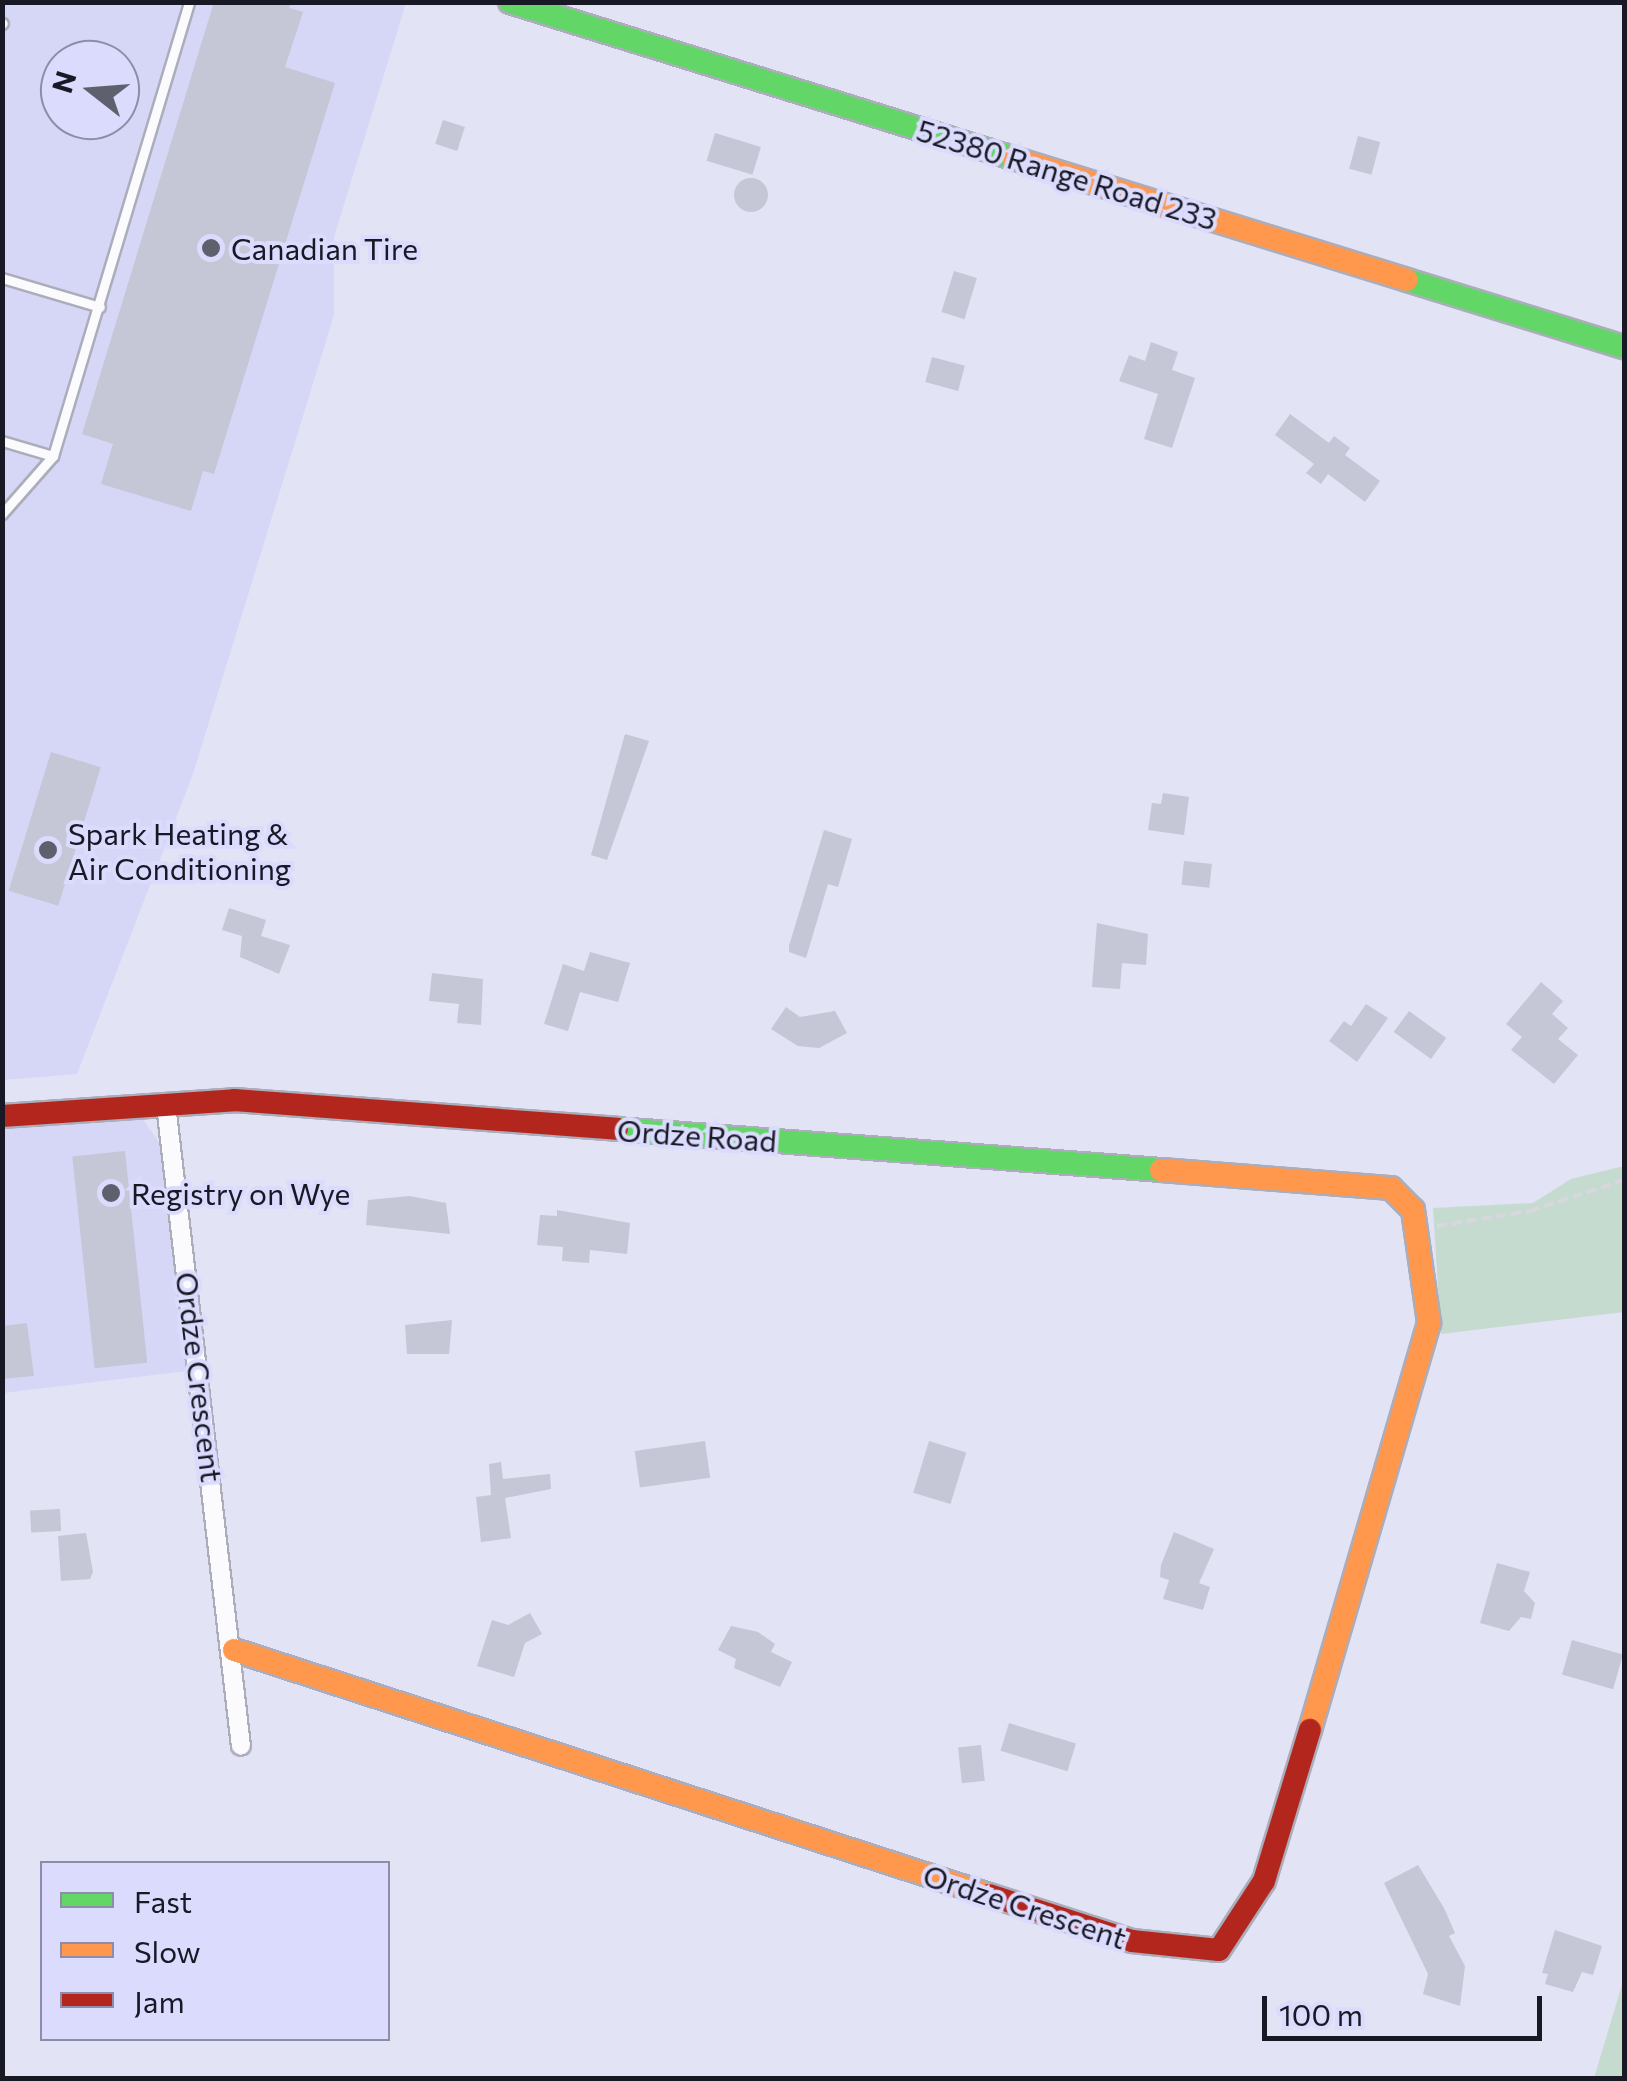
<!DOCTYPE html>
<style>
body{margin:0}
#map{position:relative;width:1627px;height:2081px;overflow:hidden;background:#e2e3f5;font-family:Commissioner,sans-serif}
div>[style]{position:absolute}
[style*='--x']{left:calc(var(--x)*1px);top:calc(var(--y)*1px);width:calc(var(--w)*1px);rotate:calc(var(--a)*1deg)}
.built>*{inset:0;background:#d6d7f6}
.green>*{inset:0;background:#c6dbd0}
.building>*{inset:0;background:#c5c6d6;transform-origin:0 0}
.round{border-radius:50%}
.path>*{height:4px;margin-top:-2px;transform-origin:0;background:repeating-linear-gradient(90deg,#d7d7dd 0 10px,transparent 0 15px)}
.roads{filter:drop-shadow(2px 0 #acadba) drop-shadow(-2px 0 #acadba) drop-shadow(0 2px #acadba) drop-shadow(0 -2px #acadba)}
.lane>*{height:9px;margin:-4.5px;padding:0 4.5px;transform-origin:4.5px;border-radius:4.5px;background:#fbfbfe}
.street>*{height:18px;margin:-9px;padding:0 9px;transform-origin:9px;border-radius:9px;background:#fbfbfe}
.fast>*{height:22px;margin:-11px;padding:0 11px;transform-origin:11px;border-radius:11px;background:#63d668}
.slow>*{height:22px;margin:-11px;padding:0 11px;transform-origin:11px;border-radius:11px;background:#ff974d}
.jam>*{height:22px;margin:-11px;padding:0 11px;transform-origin:11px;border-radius:11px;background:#b3261e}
.dots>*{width:28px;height:28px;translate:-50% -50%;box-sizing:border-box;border:5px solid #dadbfd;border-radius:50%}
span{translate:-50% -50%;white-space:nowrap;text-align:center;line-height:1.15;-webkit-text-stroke:8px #dadbfd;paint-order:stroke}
.street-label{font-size:30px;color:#191925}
.poi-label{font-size:30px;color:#191925}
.left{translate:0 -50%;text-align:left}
.frame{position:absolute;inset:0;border:5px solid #191925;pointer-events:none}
.legend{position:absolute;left:40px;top:1861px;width:350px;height:180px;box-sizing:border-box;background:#dadbfd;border:2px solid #8d8da7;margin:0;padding:12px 18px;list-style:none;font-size:30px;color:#191925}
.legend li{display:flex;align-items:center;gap:20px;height:50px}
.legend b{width:50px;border:2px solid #8d8da7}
.north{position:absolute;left:40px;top:40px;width:100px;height:100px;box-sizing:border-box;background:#dadbfd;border:2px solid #8d8da7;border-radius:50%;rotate:287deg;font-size:28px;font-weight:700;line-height:40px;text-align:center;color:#191925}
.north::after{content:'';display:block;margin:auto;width:35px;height:45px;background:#5f606e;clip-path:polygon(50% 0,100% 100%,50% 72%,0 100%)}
.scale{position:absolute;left:1262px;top:1996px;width:280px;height:45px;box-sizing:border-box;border:5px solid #191925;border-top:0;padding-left:12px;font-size:30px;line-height:35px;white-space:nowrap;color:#191925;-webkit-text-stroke:8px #dadbfd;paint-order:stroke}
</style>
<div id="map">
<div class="built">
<i style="clip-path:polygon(evenodd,3px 3px,406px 3px,334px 237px,334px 315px,193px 774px,77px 1074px,3px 1080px,3px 3px,60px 60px,120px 60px,120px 120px,60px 120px,60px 60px)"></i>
<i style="clip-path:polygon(140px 1115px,160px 1144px,187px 1371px,3px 1393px,3px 1120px)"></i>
</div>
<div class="green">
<i style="clip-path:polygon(1624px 1166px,1624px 1312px,1441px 1334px,1433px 1208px,1533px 1203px,1571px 1179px)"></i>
<i style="clip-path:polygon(1624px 1978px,1624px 2078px,1594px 2078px)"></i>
</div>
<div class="building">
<i style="clip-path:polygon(214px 2px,291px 2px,289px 8px,303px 12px,285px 67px,335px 83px,214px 474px,203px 471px,191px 511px,101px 484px,113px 444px,82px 434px)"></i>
<i style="left:443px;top:120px;width:23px;height:25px;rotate:18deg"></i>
<i style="left:715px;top:133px;width:48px;height:29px;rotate:17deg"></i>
<i style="left:1358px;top:136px;width:23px;height:34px;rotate:15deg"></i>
<i class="round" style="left:734px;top:178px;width:34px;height:34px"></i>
<i style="left:954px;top:271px;width:24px;height:43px;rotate:17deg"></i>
<i style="clip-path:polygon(1151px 342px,1178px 352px,1172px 370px,1195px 378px,1172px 448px,1144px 439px,1158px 394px,1119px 381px,1129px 355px,1145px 361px)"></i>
<i style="left:932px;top:357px;width:34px;height:26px;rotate:15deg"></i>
<i style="clip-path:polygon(1290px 414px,1329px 443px,1334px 436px,1350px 448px,1345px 455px,1380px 481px,1365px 502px,1328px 474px,1321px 484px,1306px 473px,1314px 464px,1275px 435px)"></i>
<i style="clip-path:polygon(625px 734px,649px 741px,607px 860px,591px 855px)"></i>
<i style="left:51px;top:752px;width:52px;height:145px;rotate:17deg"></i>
<i style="clip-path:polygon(1163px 793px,1189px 797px,1184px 835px,1148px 830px,1152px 803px,1161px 804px)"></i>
<i style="clip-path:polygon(824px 830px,852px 839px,838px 887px,828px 884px,806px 958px,789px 952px,789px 946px)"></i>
<i style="left:1184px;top:861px;width:28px;height:24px;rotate:6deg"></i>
<i style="clip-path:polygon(229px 908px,266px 920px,261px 936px,290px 945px,279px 974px,240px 957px,242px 936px,222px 930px)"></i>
<i style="clip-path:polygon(1097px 923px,1148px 934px,1146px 965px,1122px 963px,1120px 989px,1092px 987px)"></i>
<i style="clip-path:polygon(590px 952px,630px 963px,618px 1002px,580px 992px,568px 1031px,544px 1024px,563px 964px,584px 971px)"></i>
<i style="clip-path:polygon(432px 973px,483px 979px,481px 1025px,457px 1023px,459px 1004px,429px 1001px)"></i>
<i style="clip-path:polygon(1541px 982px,1563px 1001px,1552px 1014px,1568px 1028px,1558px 1039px,1578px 1055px,1554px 1084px,1511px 1050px,1522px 1037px,1506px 1024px)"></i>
<i style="clip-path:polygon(1366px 1004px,1388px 1018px,1357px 1062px,1329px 1041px,1344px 1021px,1351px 1026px)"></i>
<i style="clip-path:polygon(786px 1007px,800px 1017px,835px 1011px,847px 1033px,819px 1048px,798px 1046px,771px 1029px)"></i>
<i style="left:1409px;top:1011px;width:46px;height:26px;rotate:36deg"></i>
<i style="left:125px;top:1151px;width:213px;height:53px;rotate:84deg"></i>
<i style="clip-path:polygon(410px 1196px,446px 1203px,450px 1234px,366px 1225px,368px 1200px)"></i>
<i style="clip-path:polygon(557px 1210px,630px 1223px,627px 1254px,590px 1250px,589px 1263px,562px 1261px,563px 1247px,537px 1245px,540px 1215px,557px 1216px)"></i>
<i style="clip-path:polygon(452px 1320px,449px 1354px,407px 1354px,405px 1325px)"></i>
<i style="clip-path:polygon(27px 1323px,34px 1376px,2px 1379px,2px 1326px)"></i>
<i style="left:705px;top:1441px;width:37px;height:71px;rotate:82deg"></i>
<i style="left:929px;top:1441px;width:39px;height:54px;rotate:17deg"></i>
<i style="clip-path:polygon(501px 1462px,503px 1479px,550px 1474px,551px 1489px,505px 1498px,511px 1538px,481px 1542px,476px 1497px,491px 1495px,489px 1464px)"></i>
<i style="left:60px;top:1509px;width:22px;height:30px;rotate:87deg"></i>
<i style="clip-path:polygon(1174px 1532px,1214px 1549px,1199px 1583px,1210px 1587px,1203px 1610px,1163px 1599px,1169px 1580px,1160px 1577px,1161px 1565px)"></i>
<i style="clip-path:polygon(86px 1533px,93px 1572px,90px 1579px,61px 1581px,58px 1536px)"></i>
<i style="clip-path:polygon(1497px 1563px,1530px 1572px,1524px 1591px,1535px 1603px,1531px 1619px,1521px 1617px,1509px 1631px,1480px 1623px)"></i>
<i style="clip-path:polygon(530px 1613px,542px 1634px,525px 1643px,514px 1677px,477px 1666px,492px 1620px,508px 1625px)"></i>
<i style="clip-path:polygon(731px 1626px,758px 1632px,775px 1644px,771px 1652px,792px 1662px,780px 1687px,734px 1668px,736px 1659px,718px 1650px)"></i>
<i style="left:1572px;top:1640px;width:53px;height:36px;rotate:16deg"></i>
<i style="left:1009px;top:1723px;width:70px;height:29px;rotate:17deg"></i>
<i style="left:981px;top:1745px;width:36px;height:23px;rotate:84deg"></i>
<i style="clip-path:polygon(1418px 1865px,1444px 1908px,1455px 1933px,1449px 1936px,1465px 1966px,1460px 2006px,1423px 1994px,1428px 1974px,1384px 1883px)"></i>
<i style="clip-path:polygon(1555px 1930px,1602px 1946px,1593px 1975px,1582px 1972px,1573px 1992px,1545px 1984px,1548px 1974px,1542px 1973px)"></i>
</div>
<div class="path">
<i style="--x:1437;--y:1226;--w:94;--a:-9.2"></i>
<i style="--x:1530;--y:1211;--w:99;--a:-18.3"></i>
</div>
<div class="roads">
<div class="lane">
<i style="--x:2;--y:24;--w:1;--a:-45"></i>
<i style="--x:2;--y:278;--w:102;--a:16.5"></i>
<i style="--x:2;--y:441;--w:53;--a:16.4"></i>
<i style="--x:53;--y:456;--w:474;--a:-73.3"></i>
<i style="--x:2;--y:514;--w:77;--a:-48.7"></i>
</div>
<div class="street">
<i style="--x:166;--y:1105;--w:645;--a:83.33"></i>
</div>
<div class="fast">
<i style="--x:510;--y:2;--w:527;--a:17.23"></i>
<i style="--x:1407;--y:280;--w:227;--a:17.2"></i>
<i style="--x:617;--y:1129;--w:546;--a:4.31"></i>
</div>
<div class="slow">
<i style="--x:1013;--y:158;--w:412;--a:17.2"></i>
<i style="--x:1161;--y:1170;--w:231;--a:4.5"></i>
<i style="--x:1391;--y:1188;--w:31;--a:45"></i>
<i style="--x:1413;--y:1210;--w:114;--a:81.9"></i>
<i style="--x:1429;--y:1323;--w:424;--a:106.3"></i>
<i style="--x:234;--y:1650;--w:794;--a:17.98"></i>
</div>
<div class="jam">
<i style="--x:2;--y:1116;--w:233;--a:-3.9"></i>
<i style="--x:234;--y:1100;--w:384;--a:4.3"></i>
<i style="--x:989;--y:1895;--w:150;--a:17.8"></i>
<i style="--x:1132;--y:1941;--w:87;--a:5.9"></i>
<i style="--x:1219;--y:1950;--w:82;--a:-56.9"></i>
<i style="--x:1264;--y:1881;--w:158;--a:-73.1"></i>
</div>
</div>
<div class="dots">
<i style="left:211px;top:248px;background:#5f606e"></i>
<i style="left:48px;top:850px;background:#5f606e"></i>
<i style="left:111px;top:1193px;background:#5f606e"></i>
</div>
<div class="street-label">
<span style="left:1067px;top:174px;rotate:17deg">52380 Range Road 233</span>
<span style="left:697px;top:1135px;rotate:4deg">Ordze Road</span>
<span style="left:200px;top:1377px;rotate:83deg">Ordze Crescent</span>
<span style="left:1025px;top:1906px;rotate:18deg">Ordze Crescent</span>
</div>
<div class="poi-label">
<span class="left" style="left:231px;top:248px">Canadian Tire</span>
<span class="left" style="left:68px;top:850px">Spark Heating &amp;<br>Air Conditioning</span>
<span class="left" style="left:131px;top:1193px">Registry on Wye</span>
</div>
<div class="frame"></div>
<ul class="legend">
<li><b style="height:12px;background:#63d668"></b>Fast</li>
<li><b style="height:12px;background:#ff974d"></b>Slow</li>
<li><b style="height:12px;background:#b3261e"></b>Jam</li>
</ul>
<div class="north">N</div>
<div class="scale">100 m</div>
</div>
